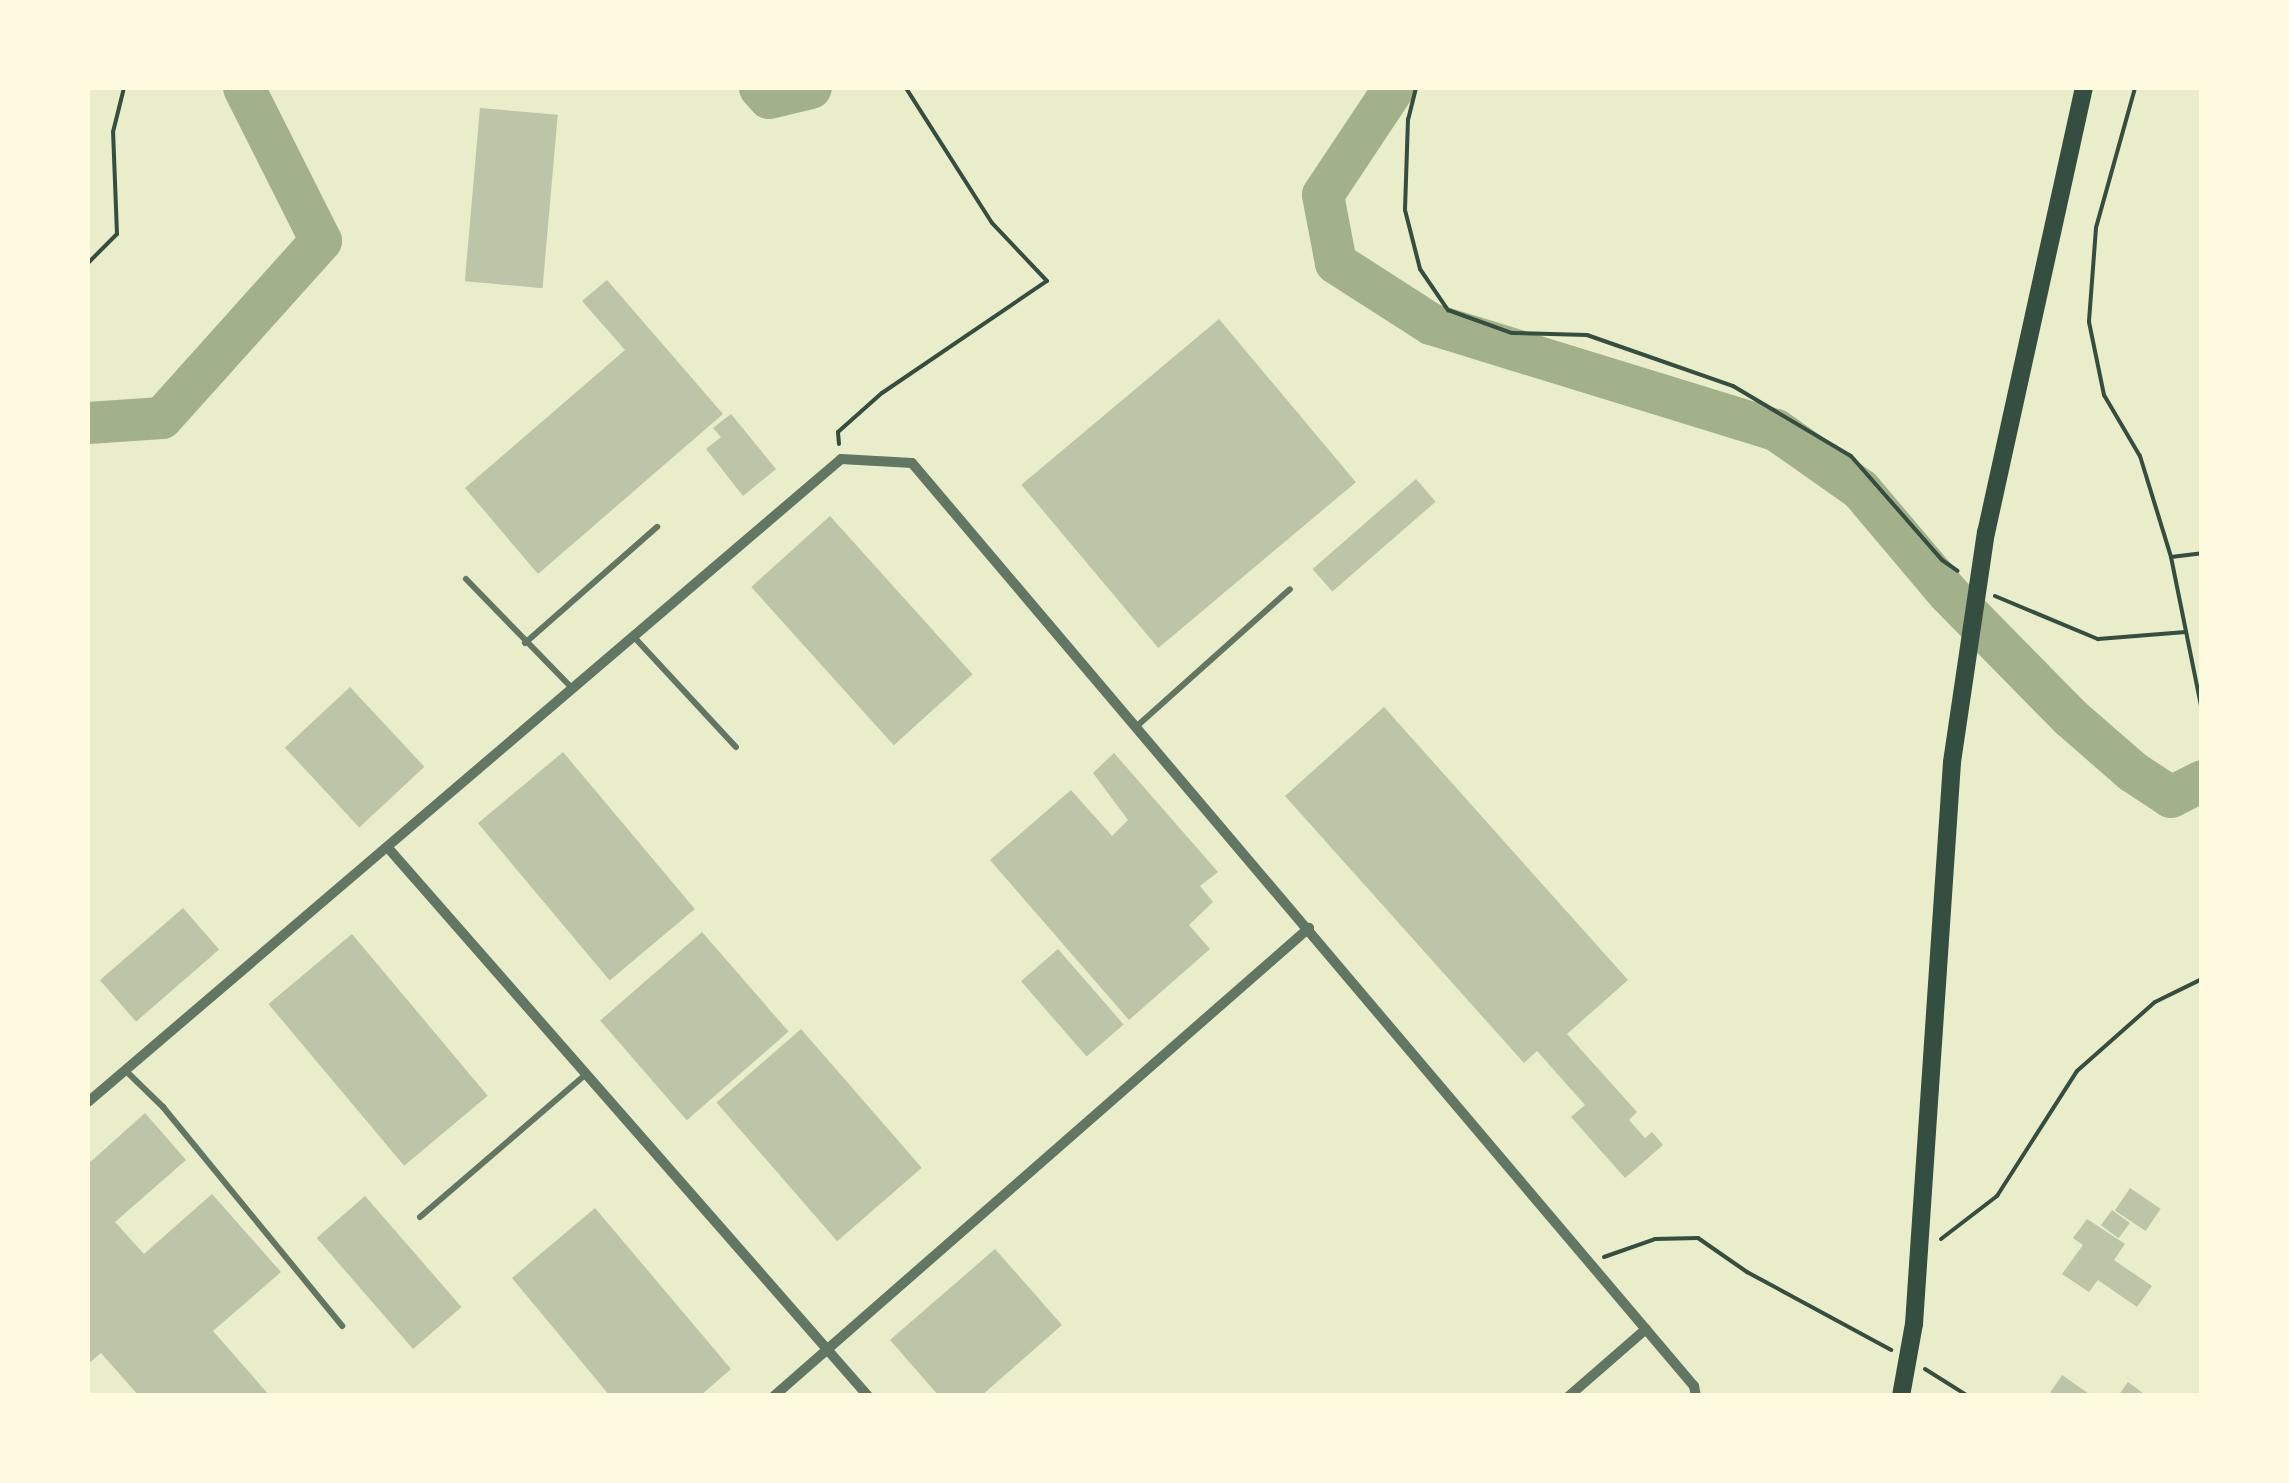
<!DOCTYPE html>
<style>
body{margin:0}
#map{position:relative;width:2289px;height:1483px;overflow:hidden;background:#e9edc9;font-family:"Exo 2",sans-serif}
div>[style]{position:absolute}
[style*='--x']{left:calc(var(--x)*1px);top:calc(var(--y)*1px);width:calc(var(--w)*1px);rotate:calc(var(--a)*1deg)}
.river>*{height:42px;margin:-21px;padding:0 21px;transform-origin:21px;border-radius:21px;background:#a3b18a}
.building>*{inset:0;background:#bcc5a7;transform-origin:0 0}
.path>*{height:4px;margin:-2px;padding:0 2px;transform-origin:2px;border-radius:2px;background:#344e41}
.service>*{height:6px;margin:-3px;padding:0 3px;transform-origin:3px;border-radius:3px;background:#617663}
.minor>*{height:10px;margin:-5px;padding:0 5px;transform-origin:5px;border-radius:5px;background:#617663}
.secondary>*{height:18px;margin:-9px;padding:0 9px;transform-origin:9px;border-radius:9px;background:#344e41}
span{translate:-50% -50%;white-space:nowrap;text-align:center;line-height:1.15;-webkit-text-stroke:9px #fefae0;paint-order:stroke}
.frame{position:absolute;inset:0;border:90px solid #fefae0;pointer-events:none}
</style>
<div id="map">
<div class="river">
<i style="--x:760;--y:88;--w:13;--a:48"></i>
<i style="--x:769;--y:98;--w:43;--a:-13.4"></i>
<i style="--x:1394;--y:88;--w:128;--a:123.6"></i>
<i style="--x:1323;--y:195;--w:69;--a:79.2"></i>
<i style="--x:1336;--y:263;--w:113;--a:32.7"></i>
<i style="--x:1431;--y:324;--w:361;--a:17.1"></i>
<i style="--x:1776;--y:430;--w:104;--a:35.2"></i>
<i style="--x:1861;--y:490;--w:135;--a:49.8"></i>
<i style="--x:1948;--y:593;--w:175;--a:45.5"></i>
<i style="--x:2071;--y:718;--w:82;--a:41.1"></i>
<i style="--x:2133;--y:772;--w:45;--a:33.3"></i>
<i style="--x:2171;--y:797;--w:35;--a:-27"></i>
<i style="--x:88;--y:423;--w:74;--a:-3.9"></i>
<i style="--x:162;--y:418;--w:238;--a:-48.1"></i>
<i style="--x:321;--y:241;--w:171;--a:-116.7"></i>
</div>
<div class="building">
<i style="left:480px;top:108px;width:78px;height:174px;rotate:5deg"></i>
<i style="clip-path:polygon(607px 280px,723px 414px,538px 574px,465px 488px,625px 350px,582px 301px)"></i>
<i style="left:1219px;top:319px;width:213px;height:258px;rotate:50deg"></i>
<i style="clip-path:polygon(731px 414px,776px 469px,743px 496px,706px 449px,721px 437px,713px 428px)"></i>
<i style="left:1416px;top:479px;width:30px;height:137px;rotate:49deg"></i>
<i style="left:830px;top:516px;width:213px;height:106px;rotate:48deg"></i>
<i style="left:350px;top:687px;width:109px;height:89px;rotate:47deg"></i>
<i style="clip-path:polygon(1384px 707px,1628px 980px,1567px 1034px,1637px 1112px,1629px 1120px,1645px 1138px,1652px 1132px,1663px 1145px,1625px 1178px,1571px 1117px,1585px 1105px,1537px 1051px,1524px 1063px,1285px 796px)"></i>
<i style="left:563px;top:752px;width:205px;height:111px;rotate:50deg"></i>
<i style="clip-path:polygon(1114px 753px,1218px 872px,1200px 886px,1213px 902px,1189px 925px,1210px 949px,1129px 1020px,990px 860px,1071px 790px,1112px 836px,1128px 820px,1093px 773px)"></i>
<i style="left:183px;top:908px;width:55px;height:110px;rotate:49deg"></i>
<i style="left:702px;top:932px;width:132px;height:135px;rotate:49deg"></i>
<i style="left:352px;top:934px;width:211px;height:109px;rotate:50deg"></i>
<i style="left:1058px;top:949px;width:100px;height:49px;rotate:49deg"></i>
<i style="left:801px;top:1029px;width:184px;height:112px;rotate:49deg"></i>
<i style="clip-path:polygon(145px 1113px,186px 1160px,115px 1222px,144px 1254px,212px 1194px,281px 1272px,213px 1331px,270px 1396px,139px 1396px,101px 1353px,88px 1364px,88px 1164px)"></i>
<i style="left:2130px;top:1188px;width:37px;height:27px;rotate:34deg"></i>
<i style="left:365px;top:1196px;width:147px;height:64px;rotate:49deg"></i>
<i style="clip-path:polygon(595px 1208px,731px 1369px,700px 1396px,610px 1396px,512px 1278px)"></i>
<i style="left:2112px;top:1210px;width:22px;height:19px;rotate:36deg"></i>
<i style="clip-path:polygon(2087px 1219px,2125px 1244px,2114px 1260px,2152px 1286px,2137px 1307px,2098px 1280px,2089px 1292px,2062px 1274px,2083px 1245px,2073px 1238px)"></i>
<i style="clip-path:polygon(995px 1249px,1062px 1325px,981px 1396px,939px 1396px,890px 1340px)"></i>
<i style="clip-path:polygon(2062px 1375px,2092px 1396px,2048px 1396px)"></i>
<i style="clip-path:polygon(2128px 1382px,2147px 1396px,2118px 1396px)"></i>
</div>
<div class="path">
<i style="--x:1416;--y:88;--w:32;--a:104"></i>
<i style="--x:1408;--y:119;--w:91;--a:91.9"></i>
<i style="--x:1405;--y:210;--w:61;--a:75.7"></i>
<i style="--x:1420;--y:269;--w:50;--a:55.7"></i>
<i style="--x:1448;--y:310;--w:68;--a:19.8"></i>
<i style="--x:1512;--y:333;--w:75;--a:1.5"></i>
<i style="--x:1587;--y:335;--w:155;--a:19.3"></i>
<i style="--x:1733;--y:386;--w:137;--a:30.7"></i>
<i style="--x:1851;--y:456;--w:138;--a:48.8"></i>
<i style="--x:1942;--y:560;--w:19;--a:35"></i>
<i style="--x:2135;--y:88;--w:145;--a:105.6"></i>
<i style="--x:2096;--y:228;--w:94;--a:94.3"></i>
<i style="--x:2089;--y:322;--w:75;--a:78.4"></i>
<i style="--x:2104;--y:395;--w:71;--a:59.5"></i>
<i style="--x:2140;--y:456;--w:106;--a:72.9"></i>
<i style="--x:2171;--y:557;--w:157;--a:78.6"></i>
<i style="--x:88;--y:263;--w:41;--a:-45"></i>
<i style="--x:117;--y:234;--w:102;--a:-92.2"></i>
<i style="--x:113;--y:132;--w:45;--a:-76"></i>
<i style="--x:839;--y:444;--w:12;--a:-95"></i>
<i style="--x:838;--y:432;--w:59;--a:-41.6"></i>
<i style="--x:882;--y:393;--w:199;--a:-34.2"></i>
<i style="--x:1047;--y:281;--w:80;--a:-133.5"></i>
<i style="--x:992;--y:223;--w:160;--a:-122.5"></i>
<i style="--x:2171;--y:557;--w:31;--a:-7"></i>
<i style="--x:1995;--y:596;--w:112;--a:22.7"></i>
<i style="--x:2098;--y:639;--w:88;--a:-4.5"></i>
<i style="--x:1941;--y:1239;--w:71;--a:-37.5"></i>
<i style="--x:1997;--y:1196;--w:148;--a:-57.4"></i>
<i style="--x:2077;--y:1071;--w:104;--a:-41.5"></i>
<i style="--x:2155;--y:1002;--w:52;--a:-26.1"></i>
<i style="--x:1604;--y:1257;--w:54;--a:-19.4"></i>
<i style="--x:1655;--y:1239;--w:43;--a:-1.3"></i>
<i style="--x:1698;--y:1238;--w:60;--a:34.8"></i>
<i style="--x:1747;--y:1272;--w:164;--a:28.4"></i>
<i style="--x:1925;--y:1369;--w:51;--a:32.1"></i>
</div>
<div class="service">
<i style="--x:466;--y:579;--w:152;--a:45.8"></i>
<i style="--x:634;--y:637;--w:150;--a:47.2"></i>
<i style="--x:525;--y:643;--w:176;--a:-41.3"></i>
<i style="--x:1137;--y:726;--w:205;--a:-41.8"></i>
<i style="--x:126;--y:1071;--w:52;--a:44.2"></i>
<i style="--x:163;--y:1107;--w:283;--a:50.7"></i>
<i style="--x:420;--y:1217;--w:218;--a:-40.7"></i>
</div>
<div class="minor">
<i style="--x:389;--y:849;--w:727;--a:48.79"></i>
<i style="--x:88;--y:1102;--w:990;--a:-40.49"></i>
<i style="--x:841;--y:459;--w:71;--a:3.2"></i>
<i style="--x:912;--y:463;--w:1210;--a:49.73"></i>
<i style="--x:1694;--y:1386;--w:10;--a:79"></i>
<i style="--x:774;--y:1396;--w:711;--a:-41.18"></i>
<i style="--x:1569;--y:1396;--w:102;--a:-41"></i>
</div>
<div class="secondary">
<i style="--x:1901;--y:1396;--w:73;--a:-79.8"></i>
<i style="--x:1914;--y:1324;--w:563;--a:-86.13"></i>
<i style="--x:1952;--y:762;--w:232;--a:-81.6"></i>
<i style="--x:1986;--y:533;--w:456;--a:-77.6"></i>
</div>
<div class="frame"></div>
</div>
